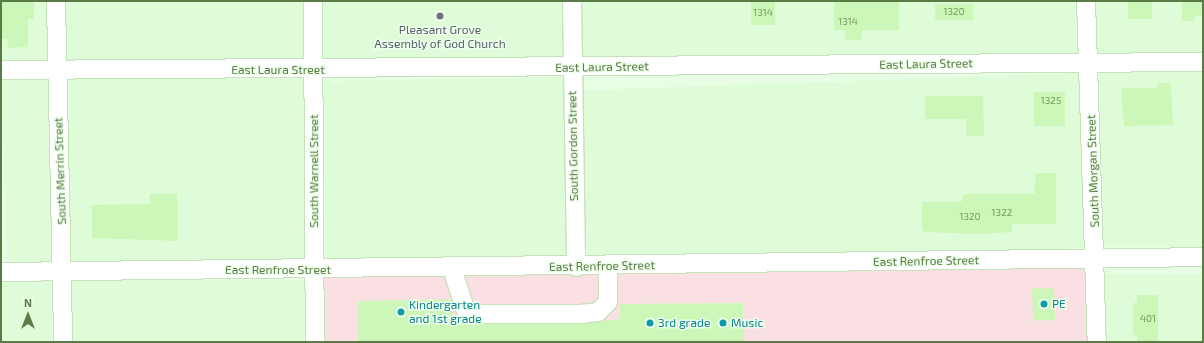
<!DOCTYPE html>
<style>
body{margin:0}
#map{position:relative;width:1204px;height:343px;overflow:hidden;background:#e7fee4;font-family:"Exo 2",sans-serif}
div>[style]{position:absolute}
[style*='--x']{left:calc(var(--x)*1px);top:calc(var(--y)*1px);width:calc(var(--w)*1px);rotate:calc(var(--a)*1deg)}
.residential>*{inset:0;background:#ddfcd7;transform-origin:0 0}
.education>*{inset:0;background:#fbe0e3}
.building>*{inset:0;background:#cdf7b8;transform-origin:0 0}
.roads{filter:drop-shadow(1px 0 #c5e2bb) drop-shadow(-1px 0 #c5e2bb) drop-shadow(0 1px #c5e2bb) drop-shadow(0 -1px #c5e2bb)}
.minor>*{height:18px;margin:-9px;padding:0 9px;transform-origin:9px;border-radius:9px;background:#fff}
.dots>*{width:11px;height:11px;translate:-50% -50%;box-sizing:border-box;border:2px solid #eeffec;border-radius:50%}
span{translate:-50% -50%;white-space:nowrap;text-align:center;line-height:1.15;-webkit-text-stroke:3px #eeffec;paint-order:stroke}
.number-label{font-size:10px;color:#779962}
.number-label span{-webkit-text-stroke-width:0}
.worship-label{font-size:12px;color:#5b616d}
.street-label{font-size:12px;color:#5a7a46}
.culture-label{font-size:12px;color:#0d838f}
.left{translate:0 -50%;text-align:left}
.frame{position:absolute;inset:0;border:2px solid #5a7a46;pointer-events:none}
.north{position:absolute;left:8px;top:295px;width:40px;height:40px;-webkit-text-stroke:3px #eeffec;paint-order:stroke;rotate:0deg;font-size:11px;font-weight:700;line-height:16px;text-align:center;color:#5a7a46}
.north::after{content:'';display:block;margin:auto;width:14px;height:18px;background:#5a7a46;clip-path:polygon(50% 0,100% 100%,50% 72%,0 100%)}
</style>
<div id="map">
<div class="residential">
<i style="left:1px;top:1px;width:46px;height:59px"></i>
<i style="left:65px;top:1px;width:239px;height:59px"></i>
<i style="left:322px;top:1px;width:241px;height:59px"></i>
<i style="left:581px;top:1px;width:496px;height:56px"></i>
<i style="left:1095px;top:1px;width:108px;height:52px"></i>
<i style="left:1203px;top:72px;width:175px;height:104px;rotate:90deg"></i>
<i style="left:1081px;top:73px;width:175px;height:500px;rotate:88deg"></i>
<i style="left:563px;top:77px;width:180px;height:240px;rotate:89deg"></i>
<i style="left:48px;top:79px;width:182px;height:47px;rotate:88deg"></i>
<i style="left:66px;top:79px;width:239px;height:182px"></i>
<i style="left:1203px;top:274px;width:68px;height:98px;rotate:90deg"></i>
<i style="left:306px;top:280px;width:62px;height:234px;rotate:90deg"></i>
<i style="left:54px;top:281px;width:61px;height:53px;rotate:89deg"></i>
</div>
<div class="education">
<i style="clip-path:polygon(1096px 258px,1097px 342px,315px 342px,314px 271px)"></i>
</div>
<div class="building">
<i style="clip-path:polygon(1px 1px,34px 1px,34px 19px,28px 19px,28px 47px,8px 48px,7px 39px,1px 39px)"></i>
<i style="left:751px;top:1px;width:24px;height:24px"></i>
<i style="clip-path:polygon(834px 1px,899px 1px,899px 30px,862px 30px,861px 40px,845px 40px,845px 30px,834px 30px)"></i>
<i style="left:1128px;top:1px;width:24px;height:18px"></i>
<i style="clip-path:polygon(1182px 1px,1203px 1px,1203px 16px,1195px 16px,1195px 21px,1182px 21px)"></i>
<i style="left:935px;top:4px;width:38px;height:16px"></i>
<i style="clip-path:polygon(1157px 83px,1171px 83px,1173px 125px,1124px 126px,1121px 88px,1157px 88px)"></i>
<i style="left:1034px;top:92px;width:31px;height:34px"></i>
<i style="clip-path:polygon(925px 96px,983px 96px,984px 136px,967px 136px,966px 119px,925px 119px)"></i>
<i style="clip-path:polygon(1036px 173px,1056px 173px,1056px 224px,1012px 224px,1012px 232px,979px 234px,924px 232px,922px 228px,922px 202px,961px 202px,964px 194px,1034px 194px)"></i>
<i style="clip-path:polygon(150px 194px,177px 194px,178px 241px,92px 238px,92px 205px,150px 204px)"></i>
<i style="left:1054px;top:288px;width:32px;height:22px;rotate:88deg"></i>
<i style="clip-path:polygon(1137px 295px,1158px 295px,1158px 342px,1137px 342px,1137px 335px,1133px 335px,1133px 303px,1137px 303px)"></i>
<i style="clip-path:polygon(451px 299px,453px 321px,467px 324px,581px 324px,620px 319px,620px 304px,743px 303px,744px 342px,358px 342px,358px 301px)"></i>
</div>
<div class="roads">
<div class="minor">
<i style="--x:56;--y:1;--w:341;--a:88.8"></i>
<i style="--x:313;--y:1;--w:341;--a:89.7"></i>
<i style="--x:572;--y:1;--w:266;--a:89.1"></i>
<i style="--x:1086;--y:1;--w:341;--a:88.2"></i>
<i style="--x:1;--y:70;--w:1202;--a:-0.38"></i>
<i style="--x:452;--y:269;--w:47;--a:71.6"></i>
<i style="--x:467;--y:314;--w:113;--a:0"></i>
<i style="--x:580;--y:314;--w:18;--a:-6"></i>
<i style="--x:598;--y:312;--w:14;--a:-45"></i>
<i style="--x:608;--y:302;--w:29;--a:-90"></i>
<i style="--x:608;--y:273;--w:8;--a:-67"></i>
<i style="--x:1;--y:272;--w:1202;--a:-0.71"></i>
</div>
</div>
<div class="dots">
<i style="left:440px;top:16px;background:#6b7280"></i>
<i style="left:1044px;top:304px;background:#0f9aa8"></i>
<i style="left:401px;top:312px;background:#0f9aa8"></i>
<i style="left:650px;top:323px;background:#0f9aa8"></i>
<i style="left:723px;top:323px;background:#0f9aa8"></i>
</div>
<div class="number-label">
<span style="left:954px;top:12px">1320</span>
<span style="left:763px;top:13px">1314</span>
<span style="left:848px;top:22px">1314</span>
<span style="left:1051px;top:101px">1325</span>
<span style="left:1002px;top:213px">1322</span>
<span style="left:970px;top:217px">1320</span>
<span style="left:1148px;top:319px">401</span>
</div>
<div class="worship-label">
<span style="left:440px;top:37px">Pleasant Grove<br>Assembly of God Church</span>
</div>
<div class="street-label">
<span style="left:926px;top:64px;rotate:-1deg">East Laura Street</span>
<span style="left:602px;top:67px;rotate:-1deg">East Laura Street</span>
<span style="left:278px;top:70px">East Laura Street</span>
<span style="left:573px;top:146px;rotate:-91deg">South Gordon Street</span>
<span style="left:60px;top:171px;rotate:-92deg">South Merrin Street</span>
<span style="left:314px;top:171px;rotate:-90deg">South Warnell Street</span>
<span style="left:1093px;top:171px;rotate:-92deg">South Morgan Street</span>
<span style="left:926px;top:261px;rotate:-1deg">East Renfroe Street</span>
<span style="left:602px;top:266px;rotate:-1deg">East Renfroe Street</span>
<span style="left:278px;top:270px">East Renfroe Street</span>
</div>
<div class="culture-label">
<span class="left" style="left:1052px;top:304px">PE</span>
<span class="left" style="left:409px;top:312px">Kindergarten<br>and 1st grade</span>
<span class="left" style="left:658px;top:323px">3rd grade</span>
<span class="left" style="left:731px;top:323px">Music</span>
</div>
<div class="frame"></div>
<div class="north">N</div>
</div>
